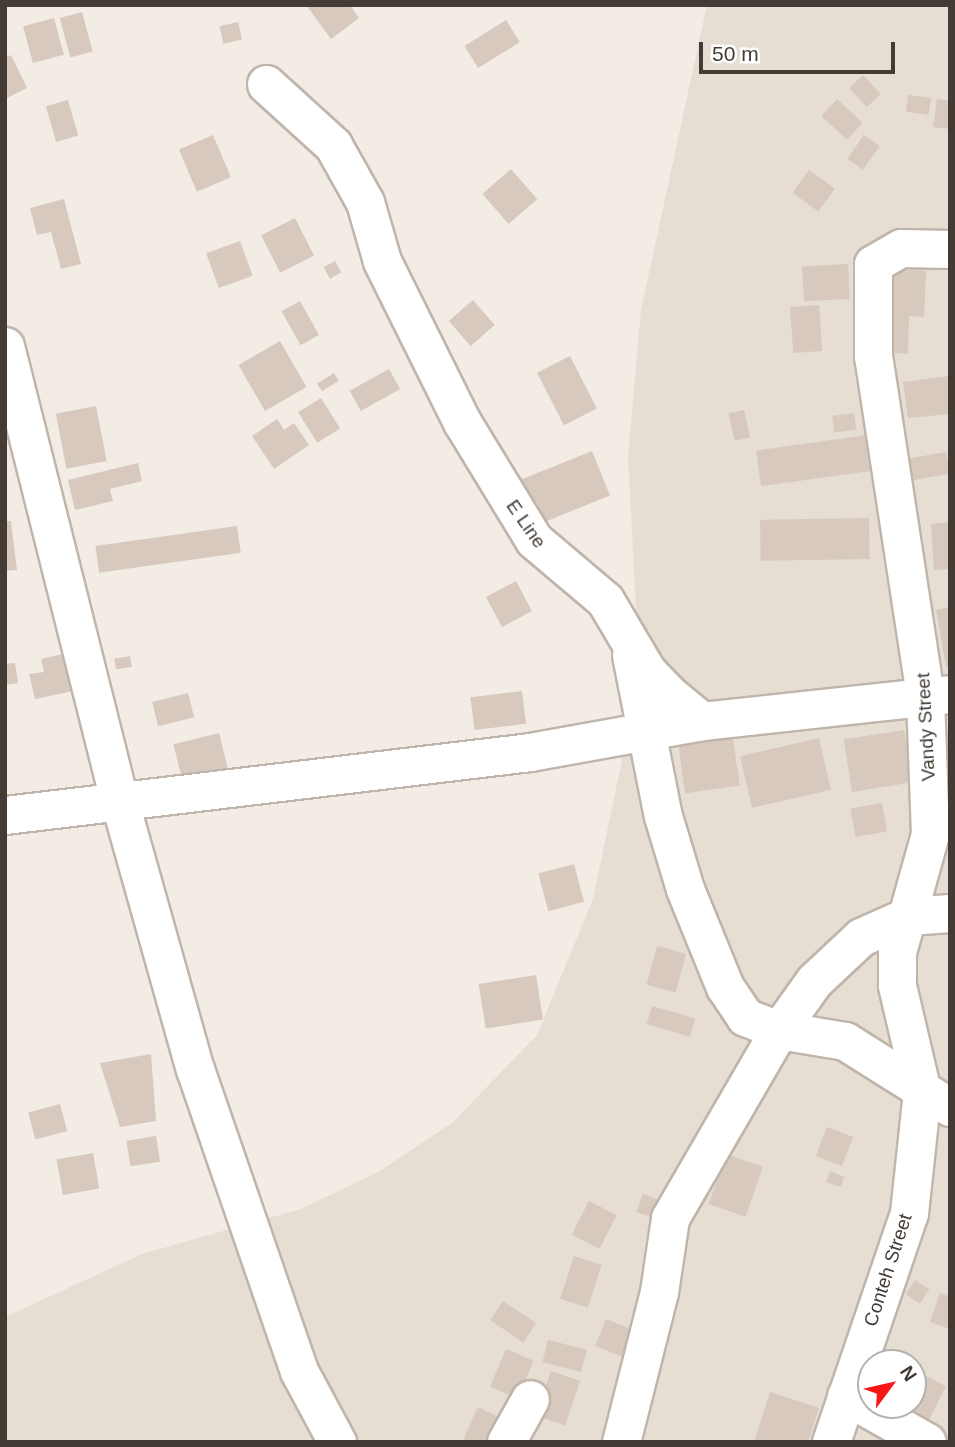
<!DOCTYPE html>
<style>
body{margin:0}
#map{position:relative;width:955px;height:1447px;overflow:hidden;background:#f2ece5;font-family:Arial,sans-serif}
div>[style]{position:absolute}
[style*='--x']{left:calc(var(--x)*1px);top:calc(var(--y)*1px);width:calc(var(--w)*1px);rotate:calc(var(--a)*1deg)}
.residential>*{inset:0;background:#e6ddd3}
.building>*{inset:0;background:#d7c9bd;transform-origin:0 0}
.roads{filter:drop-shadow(2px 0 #c0b5aa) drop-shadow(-2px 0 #c0b5aa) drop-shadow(0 2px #c0b5aa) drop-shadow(0 -2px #c0b5aa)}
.minor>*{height:37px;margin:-18.5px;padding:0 18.5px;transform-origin:18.5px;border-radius:18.5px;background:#fff}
span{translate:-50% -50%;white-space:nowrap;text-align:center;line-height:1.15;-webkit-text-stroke:7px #fff;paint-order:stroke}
.street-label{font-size:19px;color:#443c34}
.frame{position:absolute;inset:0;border:7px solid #443c34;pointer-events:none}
.north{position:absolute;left:857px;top:1349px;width:70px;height:70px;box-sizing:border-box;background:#fff;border:2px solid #b4b1ae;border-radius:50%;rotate:57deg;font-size:19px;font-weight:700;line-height:28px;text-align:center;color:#443c34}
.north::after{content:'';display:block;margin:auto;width:24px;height:32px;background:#f81617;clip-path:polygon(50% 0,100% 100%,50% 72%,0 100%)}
.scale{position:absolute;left:699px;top:42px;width:196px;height:32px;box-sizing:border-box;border:4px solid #443c34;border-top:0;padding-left:9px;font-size:21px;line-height:24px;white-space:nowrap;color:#443c34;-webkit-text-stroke:5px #fff;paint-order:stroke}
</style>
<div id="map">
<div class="residential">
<i style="clip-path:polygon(evenodd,707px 5px,950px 5px,950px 1442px,5px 1442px,5px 1317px,142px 1254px,301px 1209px,380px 1171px,452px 1123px,537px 1035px,593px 899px,623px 755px,636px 609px,628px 456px,641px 310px,707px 5px,871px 1363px,913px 1363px,913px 1405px,871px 1405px,871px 1363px)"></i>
</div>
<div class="building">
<i style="clip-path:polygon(306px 5px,350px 5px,359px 18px,331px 39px)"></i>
<i style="left:82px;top:12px;width:41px;height:23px;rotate:75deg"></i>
<i style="left:54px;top:18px;width:38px;height:32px;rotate:75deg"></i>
<i style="left:506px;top:20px;width:26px;height:49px;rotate:58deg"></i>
<i style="left:238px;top:22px;width:18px;height:19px;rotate:77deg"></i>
<i style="clip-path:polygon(11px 55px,27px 88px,5px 99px,5px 58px)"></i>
<i style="left:863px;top:75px;width:26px;height:19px;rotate:47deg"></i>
<i style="left:908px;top:95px;width:23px;height:17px;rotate:7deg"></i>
<i style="left:837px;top:99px;width:35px;height:23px;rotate:43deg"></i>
<i style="clip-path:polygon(937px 99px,950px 101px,950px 129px,933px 127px)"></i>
<i style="left:68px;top:100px;width:37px;height:23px;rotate:74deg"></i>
<i style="left:213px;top:135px;width:46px;height:37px;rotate:67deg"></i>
<i style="left:864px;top:135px;width:19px;height:29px;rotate:35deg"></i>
<i style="left:511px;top:169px;width:40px;height:38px;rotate:49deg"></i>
<i style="left:809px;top:170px;width:32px;height:28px;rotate:36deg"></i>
<i style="clip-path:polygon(64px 199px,81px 264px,61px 269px,51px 232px,37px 235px,30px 208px)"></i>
<i style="left:295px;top:218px;width:42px;height:38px;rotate:63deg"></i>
<i style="left:240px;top:241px;width:37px;height:36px;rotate:70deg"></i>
<i style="left:335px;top:261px;width:13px;height:13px;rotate:61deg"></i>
<i style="left:848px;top:264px;width:35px;height:46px;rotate:87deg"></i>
<i style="clip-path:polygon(890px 269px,926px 271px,924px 317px,909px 316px,908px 354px,887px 352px)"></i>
<i style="left:473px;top:300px;width:33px;height:32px;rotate:49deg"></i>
<i style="left:300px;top:301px;width:39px;height:21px;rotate:61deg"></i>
<i style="left:819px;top:305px;width:46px;height:29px;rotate:86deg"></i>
<i style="left:280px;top:341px;width:53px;height:48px;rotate:60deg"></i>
<i style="left:570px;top:356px;width:59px;height:37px;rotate:63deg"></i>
<i style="left:389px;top:369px;width:23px;height:45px;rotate:61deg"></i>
<i style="left:334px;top:373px;width:9px;height:20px;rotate:58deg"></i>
<i style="clip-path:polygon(950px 376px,950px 414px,908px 418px,903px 382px)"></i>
<i style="left:321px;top:398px;width:36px;height:27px;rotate:58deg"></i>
<i style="left:96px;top:406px;width:56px;height:41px;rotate:79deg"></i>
<i style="left:744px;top:410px;width:28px;height:16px;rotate:77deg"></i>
<i style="left:854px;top:413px;width:17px;height:22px;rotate:83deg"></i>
<i style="clip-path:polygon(277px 419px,284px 430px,294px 423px,309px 445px,274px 469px,252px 436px)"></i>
<i style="left:867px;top:435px;width:36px;height:112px;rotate:82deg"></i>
<i style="left:592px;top:451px;width:48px;height:79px;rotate:68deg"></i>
<i style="left:946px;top:452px;width:22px;height:38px;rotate:80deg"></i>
<i style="clip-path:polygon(138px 463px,142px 481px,110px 489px,113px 501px,75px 510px,68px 480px)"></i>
<i style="left:869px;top:518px;width:41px;height:109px;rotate:89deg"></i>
<i style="clip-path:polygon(5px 521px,11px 521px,17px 570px,5px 571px)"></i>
<i style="clip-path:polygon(950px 522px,950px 569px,934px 570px,931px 524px)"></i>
<i style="left:237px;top:526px;width:27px;height:143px;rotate:82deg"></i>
<i style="left:516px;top:581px;width:34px;height:34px;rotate:62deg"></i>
<i style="clip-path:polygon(950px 607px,950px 666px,946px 667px,936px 610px)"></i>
<i style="clip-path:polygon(71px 652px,78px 690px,35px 699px,29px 674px,44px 672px,41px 659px)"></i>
<i style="left:130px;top:656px;width:11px;height:16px;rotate:80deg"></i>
<i style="clip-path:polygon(15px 663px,18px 683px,5px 685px,5px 664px)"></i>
<i style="left:522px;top:691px;width:33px;height:52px;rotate:83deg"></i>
<i style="left:188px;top:693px;width:25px;height:37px;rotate:76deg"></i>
<i style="left:904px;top:730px;width:53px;height:61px;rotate:81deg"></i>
<i style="left:219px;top:733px;width:36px;height:47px;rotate:76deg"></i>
<i style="left:733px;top:738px;width:48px;height:55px;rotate:82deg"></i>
<i style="left:819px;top:738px;width:53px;height:81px;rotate:77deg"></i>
<i style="left:882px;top:803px;width:29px;height:32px;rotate:80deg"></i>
<i style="left:574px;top:864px;width:39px;height:37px;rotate:75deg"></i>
<i style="left:657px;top:946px;width:30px;height:40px;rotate:15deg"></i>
<i style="left:536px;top:975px;width:45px;height:58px;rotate:81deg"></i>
<i style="left:652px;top:1006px;width:45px;height:19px;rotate:16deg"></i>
<i style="clip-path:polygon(151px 1054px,156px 1121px,120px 1127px,100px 1063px)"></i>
<i style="left:60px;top:1104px;width:28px;height:33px;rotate:75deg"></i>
<i style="left:827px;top:1127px;width:28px;height:31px;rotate:21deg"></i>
<i style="left:156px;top:1136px;width:26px;height:30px;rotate:81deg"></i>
<i style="left:93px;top:1153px;width:36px;height:37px;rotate:80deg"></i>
<i style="left:726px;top:1154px;width:39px;height:53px;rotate:19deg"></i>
<i style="clip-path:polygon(830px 1171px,844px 1177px,841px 1187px,826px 1182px)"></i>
<i style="left:643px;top:1194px;width:20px;height:19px;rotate:20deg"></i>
<i style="left:589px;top:1201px;width:31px;height:38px;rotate:27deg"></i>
<i style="left:574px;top:1256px;width:29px;height:45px;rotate:18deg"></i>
<i style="left:915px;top:1280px;width:17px;height:17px;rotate:33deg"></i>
<i style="clip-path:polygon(940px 1293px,950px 1297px,950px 1329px,930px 1322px)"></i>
<i style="left:503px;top:1301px;width:40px;height:23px;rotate:34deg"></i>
<i style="left:606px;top:1319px;width:31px;height:29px;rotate:22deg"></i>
<i style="left:548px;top:1340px;width:40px;height:23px;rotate:14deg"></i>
<i style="left:506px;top:1349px;width:30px;height:41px;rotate:23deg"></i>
<i style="clip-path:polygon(913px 1370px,946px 1386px,927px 1424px,896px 1405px,913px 1405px)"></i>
<i style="left:551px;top:1371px;width:31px;height:47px;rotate:19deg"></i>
<i style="clip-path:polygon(770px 1392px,819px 1408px,808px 1442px,754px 1442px)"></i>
<i style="clip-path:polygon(478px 1407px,509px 1422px,499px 1442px,462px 1442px)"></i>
</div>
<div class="roads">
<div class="minor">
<i style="--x:266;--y:84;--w:91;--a:42.3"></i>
<i style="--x:333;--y:145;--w:65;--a:60.7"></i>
<i style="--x:365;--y:202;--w:61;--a:73.9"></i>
<i style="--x:382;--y:261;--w:180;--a:63.6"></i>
<i style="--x:462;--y:422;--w:138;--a:58.6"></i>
<i style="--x:534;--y:540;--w:93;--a:40.2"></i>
<i style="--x:605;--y:600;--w:82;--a:59.4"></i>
<i style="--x:647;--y:671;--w:32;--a:46"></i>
<i style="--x:669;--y:694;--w:43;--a:39.3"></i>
<i style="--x:702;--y:721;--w:248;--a:-6.2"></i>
<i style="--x:5;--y:346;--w:471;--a:75.9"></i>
<i style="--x:120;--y:803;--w:276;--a:74.3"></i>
<i style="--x:195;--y:1069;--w:319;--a:71"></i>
<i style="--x:299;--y:1371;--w:81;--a:61.8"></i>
<i style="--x:631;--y:655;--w:164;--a:78.8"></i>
<i style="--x:663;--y:816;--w:76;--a:73.2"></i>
<i style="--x:685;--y:889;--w:106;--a:67.8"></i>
<i style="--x:725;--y:987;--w:36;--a:56"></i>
<i style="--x:745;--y:1017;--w:36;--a:21"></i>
<i style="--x:779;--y:1030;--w:60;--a:-54.5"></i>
<i style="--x:814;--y:981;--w:64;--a:-43.1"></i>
<i style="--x:861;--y:937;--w:51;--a:-24.1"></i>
<i style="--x:908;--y:916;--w:42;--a:-4.1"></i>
<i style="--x:5;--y:815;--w:529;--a:-6.84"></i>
<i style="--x:530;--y:752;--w:175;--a:-10.2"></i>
<i style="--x:846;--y:1396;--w:93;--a:29.6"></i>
<i style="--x:506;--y:1442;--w:49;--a:-60.8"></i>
<i style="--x:621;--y:1442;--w:155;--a:-75.8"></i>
<i style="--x:659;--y:1292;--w:75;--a:-81.5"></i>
<i style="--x:670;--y:1218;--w:217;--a:-59.9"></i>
<i style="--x:779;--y:1030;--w:67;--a:9.5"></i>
<i style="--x:845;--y:1041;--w:124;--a:32.2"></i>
<i style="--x:831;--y:1442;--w:242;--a:-71.2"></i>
<i style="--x:909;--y:1213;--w:122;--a:-83.9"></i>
<i style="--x:922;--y:1092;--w:110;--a:-103.2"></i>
<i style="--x:897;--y:985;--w:33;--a:-90"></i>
<i style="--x:897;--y:952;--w:123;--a:-74.4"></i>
<i style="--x:930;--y:834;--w:139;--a:-92.1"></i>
<i style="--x:925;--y:695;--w:342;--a:-98.7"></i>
<i style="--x:873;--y:357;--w:93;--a:-90"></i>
<i style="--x:873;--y:264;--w:32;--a:-30"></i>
<i style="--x:901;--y:248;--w:49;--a:1.2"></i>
</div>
</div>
<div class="street-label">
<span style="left:526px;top:524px;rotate:55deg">E Line</span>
<span style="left:926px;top:727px;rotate:-93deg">Vandy Street</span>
<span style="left:888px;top:1270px;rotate:-72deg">Conteh Street</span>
</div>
<div class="frame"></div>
<div class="north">N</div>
<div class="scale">50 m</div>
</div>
